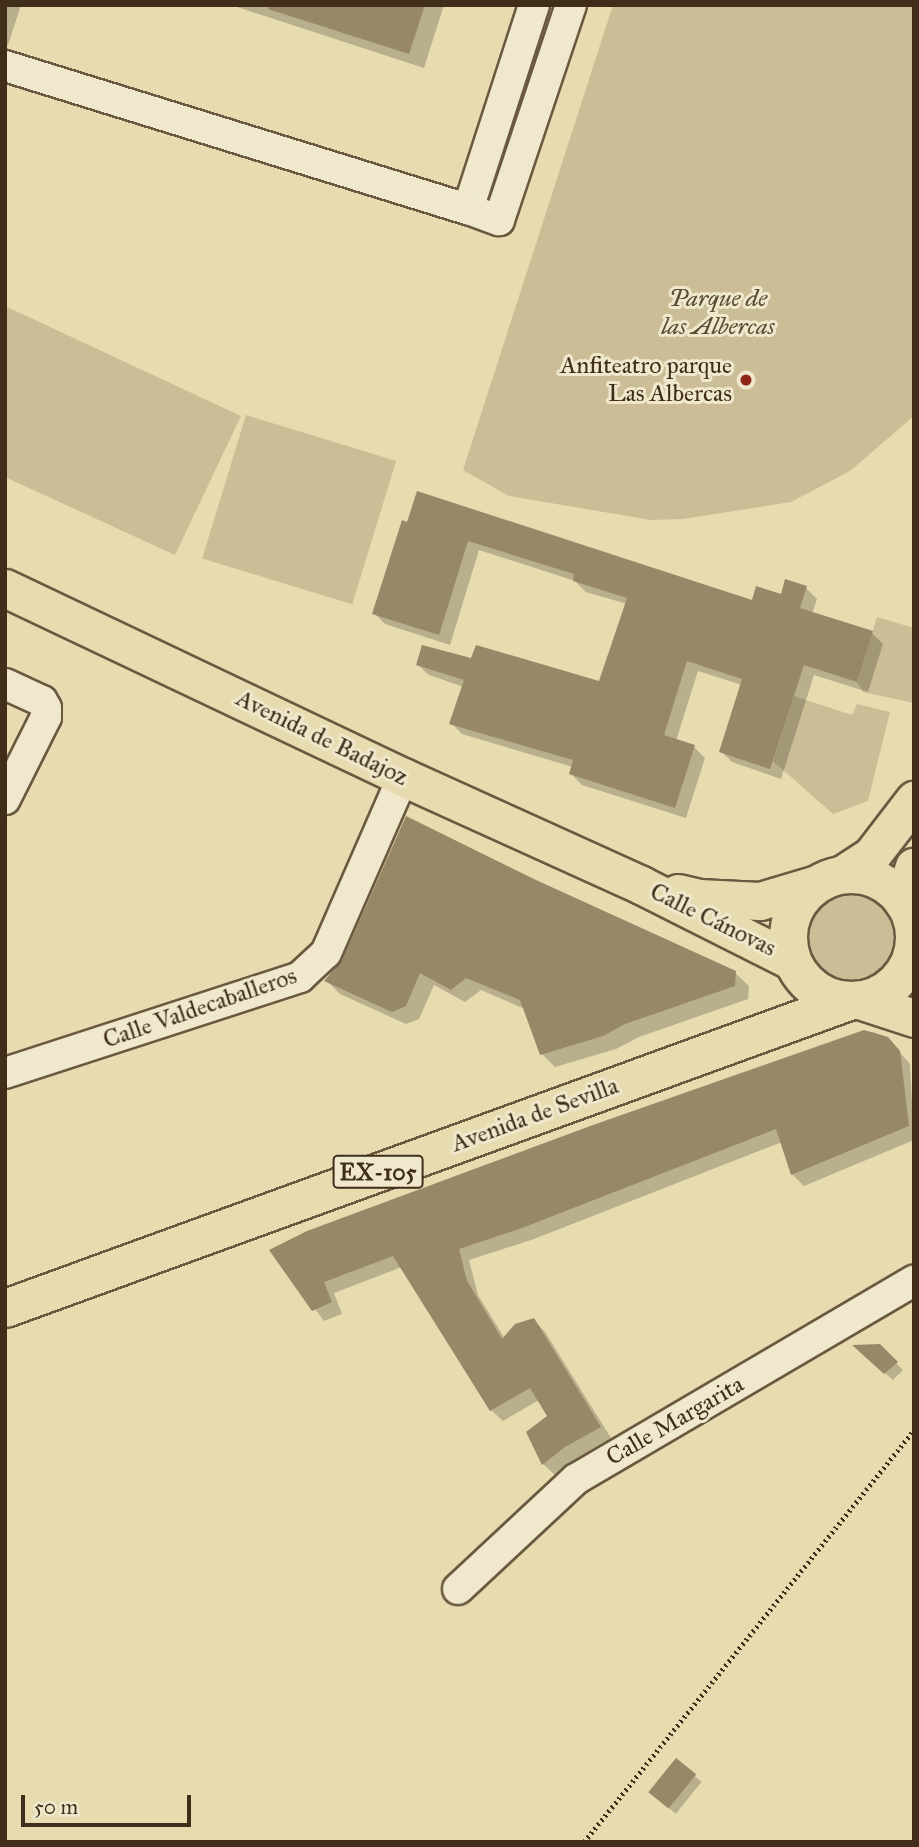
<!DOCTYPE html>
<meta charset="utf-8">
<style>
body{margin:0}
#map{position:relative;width:919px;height:1847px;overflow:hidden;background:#e7dbb0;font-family:"IM FELL Great Primer",serif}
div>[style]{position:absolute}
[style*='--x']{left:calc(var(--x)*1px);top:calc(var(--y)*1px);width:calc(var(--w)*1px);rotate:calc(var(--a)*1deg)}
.green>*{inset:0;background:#cbbe97;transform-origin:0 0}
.shadow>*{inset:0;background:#0003;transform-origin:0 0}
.building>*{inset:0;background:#978868;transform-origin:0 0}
.path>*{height:4.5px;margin-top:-2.25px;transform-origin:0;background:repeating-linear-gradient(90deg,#402e1b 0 2px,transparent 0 5.5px)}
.roads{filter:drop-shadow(2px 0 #6a5940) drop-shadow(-2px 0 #6a5940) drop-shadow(0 2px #6a5940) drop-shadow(0 -2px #6a5940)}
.minor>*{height:30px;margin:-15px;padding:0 15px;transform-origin:15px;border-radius:15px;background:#efe8cc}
.major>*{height:37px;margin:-18.5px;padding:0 18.5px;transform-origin:18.5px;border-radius:18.5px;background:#e7dbb0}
.major>.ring{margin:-18.5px;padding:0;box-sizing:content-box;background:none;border:37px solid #e7dbb0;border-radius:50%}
.dots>*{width:19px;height:19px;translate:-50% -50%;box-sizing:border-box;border:4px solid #efe8cc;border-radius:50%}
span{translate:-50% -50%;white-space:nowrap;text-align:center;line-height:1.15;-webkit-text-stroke:6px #efe8cc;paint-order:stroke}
.shield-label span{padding:2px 5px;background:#efe8cc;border:2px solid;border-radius:5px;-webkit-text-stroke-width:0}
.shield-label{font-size:23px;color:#402e1b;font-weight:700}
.park-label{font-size:24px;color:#5c4b34;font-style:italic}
.poi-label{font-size:24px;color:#402e1b}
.right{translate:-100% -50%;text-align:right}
.street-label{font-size:24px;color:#402e1b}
.frame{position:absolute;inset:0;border:7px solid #402e1b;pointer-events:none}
.scale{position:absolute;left:21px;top:1795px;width:170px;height:32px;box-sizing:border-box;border:4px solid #402e1b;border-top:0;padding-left:9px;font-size:21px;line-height:24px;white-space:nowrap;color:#402e1b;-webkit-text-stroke:5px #efe8cc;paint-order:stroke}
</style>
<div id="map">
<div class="green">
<i style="clip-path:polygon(613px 5px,914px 5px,914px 416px,850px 471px,791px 502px,683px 519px,651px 520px,509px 496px,463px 470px)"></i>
<i style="clip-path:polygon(5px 306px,241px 416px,175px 555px,5px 477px)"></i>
<i style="left:246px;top:415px;width:157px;height:150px;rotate:17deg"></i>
<i style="clip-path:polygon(877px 617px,914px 628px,914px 703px,863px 692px,857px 682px)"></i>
<i style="clip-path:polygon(794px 696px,852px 715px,857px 704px,890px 712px,868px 801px,833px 814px,773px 761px)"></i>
<i style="clip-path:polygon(864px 875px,880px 881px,895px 892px,908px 910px,914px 930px,913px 946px,909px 961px,888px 988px,874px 996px,841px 1000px,813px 988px,800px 974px,788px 945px,788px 931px,792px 913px,802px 897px)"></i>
</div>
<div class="shadow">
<i style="clip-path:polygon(5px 5px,21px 5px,8px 45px,5px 44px)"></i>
<i style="clip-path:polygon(231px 5px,444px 5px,424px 68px)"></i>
<i style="clip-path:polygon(403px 522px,753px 602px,806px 588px,817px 599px,812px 614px,872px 633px,883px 644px,868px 692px,814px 675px,781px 779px,732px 762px,721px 751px,742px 685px,698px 671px,676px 741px,694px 747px,705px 758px,686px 818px,582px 785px,571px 774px,573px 767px,462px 734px,451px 723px,464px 687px,429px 675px,418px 665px,473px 661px,601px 683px,627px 604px,586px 592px,575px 581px,479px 550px,450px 645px,385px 624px,374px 613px)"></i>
<i style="clip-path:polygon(535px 882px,735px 973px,749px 986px,748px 999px,639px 1037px,616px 1049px,555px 1067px,542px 1054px,525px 1009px,481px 990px,465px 1002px,434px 985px,419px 1019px,406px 1024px,340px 994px,327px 981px)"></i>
<i style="clip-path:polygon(873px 1032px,887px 1038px,910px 1064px,914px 1140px,804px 1186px,792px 1174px,782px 1142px,534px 1239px,469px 1260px,478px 1295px,505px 1339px,534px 1320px,545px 1332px,611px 1438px,577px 1458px,555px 1475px,543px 1464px,528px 1433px,549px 1416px,539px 1400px,503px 1421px,491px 1410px,402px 1267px,334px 1293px,342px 1314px,324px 1321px,272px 1251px,850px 1035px)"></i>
<i style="clip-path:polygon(879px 1346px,903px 1370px,893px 1380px,861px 1352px)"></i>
<i style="left:676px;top:1761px;width:33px;height:41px;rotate:39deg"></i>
</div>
<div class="building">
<i style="clip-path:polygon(269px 5px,425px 5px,409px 54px,268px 9px)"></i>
<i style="clip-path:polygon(417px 491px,752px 600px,756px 586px,781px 594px,785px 579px,807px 586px,800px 608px,873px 631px,857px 682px,804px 665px,770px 769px,719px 752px,742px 679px,687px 661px,664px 735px,695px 745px,675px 808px,569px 774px,573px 760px,449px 724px,464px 680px,416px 665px,422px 645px,471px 658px,476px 645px,599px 681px,627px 598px,573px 581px,574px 574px,468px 541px,439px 635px,372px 614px,402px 520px,407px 522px)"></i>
<i style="clip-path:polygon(406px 816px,536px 880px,736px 971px,735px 986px,625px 1024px,603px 1036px,540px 1055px,520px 1000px,466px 978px,451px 990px,420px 973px,406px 1006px,392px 1012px,324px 981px,342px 960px)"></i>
<i style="clip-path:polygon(864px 1030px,888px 1037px,900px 1051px,909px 1126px,791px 1175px,776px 1129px,522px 1228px,459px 1249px,467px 1281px,502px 1339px,515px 1324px,534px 1318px,601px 1427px,565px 1447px,542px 1465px,526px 1432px,547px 1416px,530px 1388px,490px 1411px,393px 1256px,324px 1282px,332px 1302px,312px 1311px,269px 1250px,307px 1231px,593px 1125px)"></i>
<i style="clip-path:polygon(880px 1344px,898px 1362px,884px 1374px,852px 1345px)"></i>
<i style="left:676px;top:1758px;width:26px;height:44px;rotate:39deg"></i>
</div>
<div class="path">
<i style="--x:584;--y:1842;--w:528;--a:-51.31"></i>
</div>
<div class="roads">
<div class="minor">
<i style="--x:534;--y:5;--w:214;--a:107.9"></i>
<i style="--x:468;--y:209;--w:33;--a:20"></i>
<i style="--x:499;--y:220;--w:227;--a:-71.5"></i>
<i style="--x:5;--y:66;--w:485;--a:17.2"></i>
<i style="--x:5;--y:684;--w:41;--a:24.7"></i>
<i style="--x:42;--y:701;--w:8;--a:60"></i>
<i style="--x:46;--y:708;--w:9;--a:90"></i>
<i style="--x:46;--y:717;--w:92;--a:116.6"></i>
<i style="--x:902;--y:974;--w:14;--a:-34"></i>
<i style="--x:5;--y:1073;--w:310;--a:-18"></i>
<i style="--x:300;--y:977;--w:35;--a:-43"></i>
<i style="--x:326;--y:953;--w:192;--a:-66.4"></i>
<i style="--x:458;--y:1589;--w:161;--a:-43"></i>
<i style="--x:576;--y:1479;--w:392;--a:-30.4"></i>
</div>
<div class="major">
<i style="--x:5;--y:588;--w:441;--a:25.4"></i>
<i style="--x:403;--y:777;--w:261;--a:24.4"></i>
<i style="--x:641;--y:885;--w:169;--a:26.7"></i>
<i style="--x:843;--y:874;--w:33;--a:-33"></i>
<i style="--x:871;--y:856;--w:71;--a:-52.5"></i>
<i class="ring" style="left:788px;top:874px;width:89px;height:89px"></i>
<i style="--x:678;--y:893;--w:22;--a:13"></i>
<i style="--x:699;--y:898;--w:61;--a:2.8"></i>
<i style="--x:760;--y:901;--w:56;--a:-16.5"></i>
<i style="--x:903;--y:902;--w:37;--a:-73"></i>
<i style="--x:859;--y:1000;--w:58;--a:18.1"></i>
<i style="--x:5;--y:1308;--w:900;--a:-20"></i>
</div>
</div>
<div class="dots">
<i style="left:746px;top:380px;background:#8f2418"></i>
</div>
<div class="shield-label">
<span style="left:378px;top:1172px">EX-105</span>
</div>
<div class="park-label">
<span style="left:718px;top:313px">Parque de<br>las Albercas</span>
</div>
<div class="poi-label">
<span class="right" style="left:732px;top:380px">Anfiteatro parque<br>Las Albercas</span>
</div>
<div class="street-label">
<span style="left:322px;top:738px;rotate:26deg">Avenida de Badajoz</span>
<span style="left:713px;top:920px;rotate:26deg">Calle Cánovas</span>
<span style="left:200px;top:1008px;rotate:-19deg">Calle Valdecaballeros</span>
<span style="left:535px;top:1115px;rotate:-20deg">Avenida de Sevilla</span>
<span style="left:675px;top:1421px;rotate:-30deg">Calle Margarita</span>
</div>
<div class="frame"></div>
<div class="scale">50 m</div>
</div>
